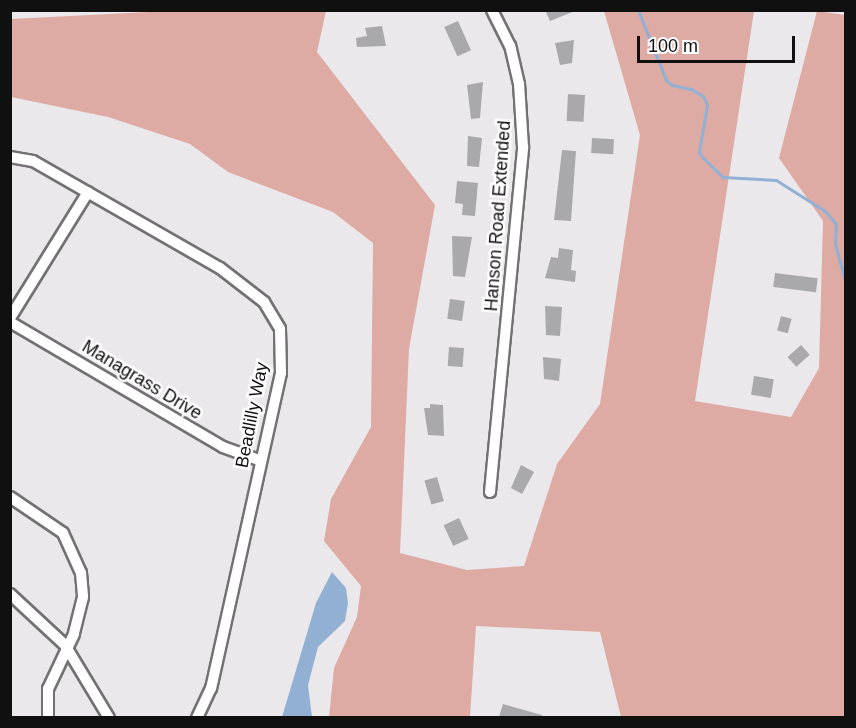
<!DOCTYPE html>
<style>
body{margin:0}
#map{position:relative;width:856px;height:728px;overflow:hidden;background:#eae8eb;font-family:Helvetica,sans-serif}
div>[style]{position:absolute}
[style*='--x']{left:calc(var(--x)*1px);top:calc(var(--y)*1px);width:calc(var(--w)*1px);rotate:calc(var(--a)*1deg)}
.forest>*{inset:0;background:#deaaa4}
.water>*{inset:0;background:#91b0d4}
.stream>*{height:3px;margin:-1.5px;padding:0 1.5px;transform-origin:1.5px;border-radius:1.5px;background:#91b0d4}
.building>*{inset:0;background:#a9a9ac;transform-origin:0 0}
.roads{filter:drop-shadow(2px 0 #737173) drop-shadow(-2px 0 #737173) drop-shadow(0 2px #737173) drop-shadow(0 -2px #737173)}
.minor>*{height:10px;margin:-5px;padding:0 5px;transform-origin:5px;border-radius:5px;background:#fff}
span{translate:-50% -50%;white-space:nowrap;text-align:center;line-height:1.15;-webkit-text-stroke:5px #fff;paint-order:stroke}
.street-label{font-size:18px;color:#111011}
.frame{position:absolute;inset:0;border:12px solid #111011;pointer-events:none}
.scale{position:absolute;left:637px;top:36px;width:158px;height:27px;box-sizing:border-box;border:3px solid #111011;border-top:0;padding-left:8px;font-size:18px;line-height:21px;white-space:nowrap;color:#111011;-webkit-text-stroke:4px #fff;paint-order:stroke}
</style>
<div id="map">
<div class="forest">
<i style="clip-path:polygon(168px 11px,326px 11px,317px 52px,435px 205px,409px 349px,400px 553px,467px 570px,524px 566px,557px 464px,600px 404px,640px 135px,604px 11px,754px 11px,695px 401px,791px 417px,819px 368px,823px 221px,779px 158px,817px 11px,845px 15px,845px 717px,621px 717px,600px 632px,476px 626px,470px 717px,329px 717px,334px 668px,357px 617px,361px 586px,324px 541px,331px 499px,371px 427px,373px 243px,333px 212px,228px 172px,190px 144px,108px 117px,11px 97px,11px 19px)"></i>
</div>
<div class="water">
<i style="clip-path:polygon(332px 572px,346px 588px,348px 603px,345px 621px,318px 647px,308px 685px,312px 717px,282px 717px,316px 603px)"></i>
</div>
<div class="stream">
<i style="--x:638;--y:10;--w:75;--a:68.2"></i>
<i style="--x:666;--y:80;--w:8;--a:40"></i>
<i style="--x:672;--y:85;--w:19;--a:12"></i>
<i style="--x:691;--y:89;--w:14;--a:30"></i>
<i style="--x:703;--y:96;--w:10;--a:66"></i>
<i style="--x:707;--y:105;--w:48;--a:99.7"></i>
<i style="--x:699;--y:152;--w:7;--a:56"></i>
<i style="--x:703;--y:158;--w:28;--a:44"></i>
<i style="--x:723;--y:177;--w:53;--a:3.2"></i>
<i style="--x:776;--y:180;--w:58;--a:32.3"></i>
<i style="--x:825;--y:211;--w:17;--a:50"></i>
<i style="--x:836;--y:224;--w:20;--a:93"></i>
<i style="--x:835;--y:244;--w:41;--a:74.6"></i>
</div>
<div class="building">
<i style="clip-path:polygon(545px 10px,575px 10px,575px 11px,550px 21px)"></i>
<i style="left:458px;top:21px;width:32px;height:15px;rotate:66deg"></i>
<i style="clip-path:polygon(382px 26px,386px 46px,357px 47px,356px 38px,367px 36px,365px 28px)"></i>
<i style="clip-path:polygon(574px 40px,572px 63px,560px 65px,555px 43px)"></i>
<i style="clip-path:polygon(483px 82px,480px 118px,471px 119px,467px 85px)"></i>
<i style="left:568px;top:94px;width:17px;height:27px;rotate:3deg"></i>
<i style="clip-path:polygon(468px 136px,482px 138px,479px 167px,467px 166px)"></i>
<i style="left:592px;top:138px;width:22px;height:15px;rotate:3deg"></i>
<i style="clip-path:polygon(562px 150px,576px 151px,571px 221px,554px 220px)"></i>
<i style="clip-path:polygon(457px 181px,478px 183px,475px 216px,462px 215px,463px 204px,455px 203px)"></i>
<i style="clip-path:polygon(452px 236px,472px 237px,465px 277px,453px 276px)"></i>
<i style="clip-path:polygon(559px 248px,573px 250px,571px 270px,576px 271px,575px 282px,545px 278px,551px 257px,558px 258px)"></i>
<i style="left:775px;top:273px;width:43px;height:14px;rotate:7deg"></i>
<i style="left:450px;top:299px;width:15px;height:20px;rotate:8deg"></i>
<i style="clip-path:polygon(545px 306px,562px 307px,560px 336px,546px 335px)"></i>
<i style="left:781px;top:316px;width:11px;height:15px;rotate:15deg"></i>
<i style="left:801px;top:345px;width:13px;height:18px;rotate:48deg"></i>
<i style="left:449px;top:347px;width:15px;height:19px;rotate:4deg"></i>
<i style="clip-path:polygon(543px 357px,561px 359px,559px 381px,544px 379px)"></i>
<i style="left:754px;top:376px;width:20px;height:19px;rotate:9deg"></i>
<i style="clip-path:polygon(430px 404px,443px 405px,444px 436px,428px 435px,424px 408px,430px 408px)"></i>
<i style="clip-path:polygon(521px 465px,534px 472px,522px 494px,511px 488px)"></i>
<i style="left:437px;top:477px;width:25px;height:13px;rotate:74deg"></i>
<i style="left:459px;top:518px;width:23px;height:17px;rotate:65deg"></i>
<i style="clip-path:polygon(503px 704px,542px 715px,542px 717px,499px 717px)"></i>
</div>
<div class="roads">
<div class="minor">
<i style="--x:10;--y:157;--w:23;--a:10"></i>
<i style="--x:33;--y:161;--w:215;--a:29.8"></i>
<i style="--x:220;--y:268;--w:56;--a:37.7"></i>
<i style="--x:264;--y:302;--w:31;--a:59"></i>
<i style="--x:280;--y:329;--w:44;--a:88.7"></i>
<i style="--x:281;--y:373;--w:323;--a:102.5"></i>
<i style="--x:211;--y:688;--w:33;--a:115"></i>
<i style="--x:10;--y:318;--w:148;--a:-58.2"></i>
<i style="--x:10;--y:322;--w:247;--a:30.4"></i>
<i style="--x:223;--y:447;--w:38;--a:20"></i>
<i style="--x:490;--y:492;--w:347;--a:-84.5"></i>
<i style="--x:523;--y:147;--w:63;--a:-93.6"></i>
<i style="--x:519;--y:84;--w:39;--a:-103"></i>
<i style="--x:510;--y:46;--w:40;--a:-116.6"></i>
<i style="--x:10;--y:497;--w:64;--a:34.2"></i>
<i style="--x:63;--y:533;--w:44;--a:65.8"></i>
<i style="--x:81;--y:573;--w:24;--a:85"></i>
<i style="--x:83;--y:597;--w:38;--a:104"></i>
<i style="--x:74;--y:634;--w:61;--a:115.3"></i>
<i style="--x:48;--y:689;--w:29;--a:90"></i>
<i style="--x:10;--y:594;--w:75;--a:42.8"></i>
<i style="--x:65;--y:645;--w:85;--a:58.9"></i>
</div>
</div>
<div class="street-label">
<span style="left:498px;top:216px;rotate:-86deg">Hanson Road Extended</span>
<span style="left:142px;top:380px;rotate:31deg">Managrass Drive</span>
<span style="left:252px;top:415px;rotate:-79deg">Beadlilly Way</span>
</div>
<div class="frame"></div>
<div class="scale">100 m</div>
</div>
